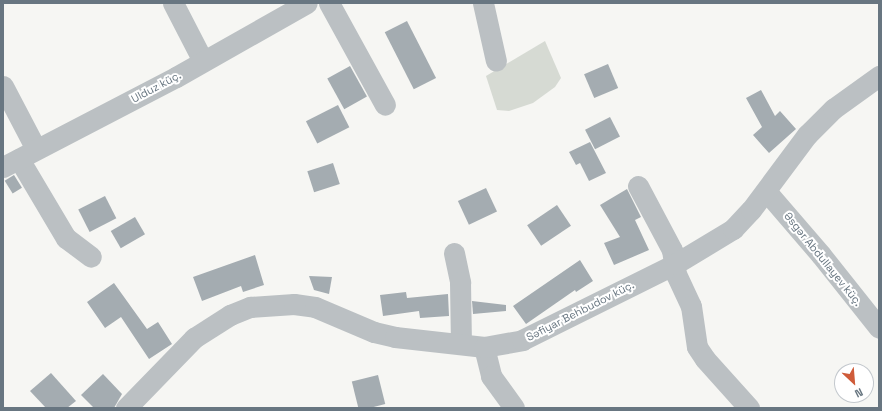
<!DOCTYPE html>
<meta charset="utf-8">
<style>
body{margin:0}
#map{position:relative;width:882px;height:411px;overflow:hidden;background:#f6f6f3;font-family:"Space Grotesk",sans-serif}
div>[style]{position:absolute}
[style*='--x']{left:calc(var(--x)*1px);top:calc(var(--y)*1px);width:calc(var(--w)*1px);rotate:calc(var(--a)*1deg)}
.green>*{inset:0;background:#d6dad3}
.building>*{inset:0;background:#a4acb1;transform-origin:0 0}
.minor>*{height:21px;margin:-10.5px;padding:0 10.5px;transform-origin:10.5px;border-radius:10.5px;background:#bbc0c3}
span{translate:-50% -50%;white-space:nowrap;text-align:center;line-height:1.15;-webkit-text-stroke:4px #fff;paint-order:stroke}
.street-label{font-size:11px;color:#687681}
.frame{position:absolute;inset:0;border:4px solid #687681;pointer-events:none}
.north{position:absolute;left:834px;top:363px;width:40px;height:40px;box-sizing:border-box;background:#fff;border:1px solid #c3c8cd;border-radius:50%;rotate:154deg;font-size:11px;font-weight:700;line-height:16px;text-align:center;color:#687681}
.north::after{content:'';display:block;margin:auto;width:14px;height:18px;background:#cf5c3a;clip-path:polygon(50% 0,100% 100%,50% 72%,0 100%)}
</style>
<div id="map">
<div class="green">
<i style="clip-path:polygon(545px 41px,561px 78px,555px 87px,533px 103px,509px 111px,497px 110px,486px 76px)"></i>
</div>
<div class="building">
<i style="left:407px;top:21px;width:64px;height:25px;rotate:63deg"></i>
<i style="left:608px;top:64px;width:26px;height:26px;rotate:67deg"></i>
<i style="left:350px;top:66px;width:35px;height:26px;rotate:61deg"></i>
<i style="clip-path:polygon(761px 90px,775px 116px,780px 111px,796px 129px,769px 153px,753px 135px,762px 127px,746px 98px)"></i>
<i style="left:338px;top:105px;width:25px;height:36px;rotate:63deg"></i>
<i style="left:610px;top:117px;width:22px;height:28px;rotate:63deg"></i>
<i style="clip-path:polygon(590px 142px,606px 173px,589px 181px,580px 163px,576px 165px,569px 152px)"></i>
<i style="left:333px;top:163px;width:22px;height:27px;rotate:72deg"></i>
<i style="left:14px;top:175px;width:15px;height:11px;rotate:58deg"></i>
<i style="left:486px;top:188px;width:26px;height:31px;rotate:65deg"></i>
<i style="clip-path:polygon(627px 189px,641px 217px,635px 220px,649px 250px,614px 265px,604px 243px,620px 237px,600px 205px)"></i>
<i style="left:105px;top:196px;width:25px;height:30px;rotate:63deg"></i>
<i style="left:557px;top:205px;width:25px;height:36px;rotate:56deg"></i>
<i style="left:135px;top:217px;width:20px;height:28px;rotate:60deg"></i>
<i style="clip-path:polygon(255px 255px,264px 285px,243px 292px,241px 286px,202px 301px,193px 277px)"></i>
<i style="clip-path:polygon(580px 260px,593px 281px,576px 292px,575px 290px,526px 324px,513px 306px)"></i>
<i style="clip-path:polygon(309px 276px,332px 277px,329px 294px,314px 290px)"></i>
<i style="clip-path:polygon(114px 283px,147px 329px,158px 322px,172px 344px,149px 359px,121px 317px,105px 328px,87px 302px)"></i>
<i style="clip-path:polygon(406px 292px,407px 298px,448px 294px,449px 316px,420px 318px,419px 311px,383px 316px,380px 295px)"></i>
<i style="clip-path:polygon(472px 301px,506px 305px,506px 311px,473px 314px)"></i>
<i style="clip-path:polygon(51px 373px,76px 401px,67px 408px,46px 408px,30px 391px)"></i>
<i style="clip-path:polygon(103px 374px,122px 394px,114px 408px,94px 408px,81px 395px)"></i>
<i style="left:378px;top:375px;width:30px;height:27px;rotate:76deg"></i>
</div>
<div class="minor">
<i style="--x:173;--y:3;--w:65;--a:62.7"></i>
<i style="--x:329;--y:3;--w:116;--a:61.2"></i>
<i style="--x:483;--y:3;--w:59;--a:77.4"></i>
<i style="--x:3;--y:86;--w:71;--a:62.4"></i>
<i style="--x:19;--y:159;--w:92;--a:59.3"></i>
<i style="--x:66;--y:238;--w:31;--a:37"></i>
<i style="--x:3;--y:167;--w:195;--a:-27.5"></i>
<i style="--x:176;--y:77;--w:150;--a:-29.5"></i>
<i style="--x:638;--y:186;--w:72;--a:62"></i>
<i style="--x:672;--y:250;--w:24;--a:81"></i>
<i style="--x:676;--y:274;--w:35;--a:65"></i>
<i style="--x:691;--y:306;--w:41;--a:81.7"></i>
<i style="--x:697;--y:347;--w:14;--a:56"></i>
<i style="--x:705;--y:359;--w:66;--a:48.1"></i>
<i style="--x:766;--y:191;--w:84;--a:49.3"></i>
<i style="--x:821;--y:255;--w:93;--a:51.5"></i>
<i style="--x:454;--y:253;--w:30;--a:78"></i>
<i style="--x:460;--y:282;--w:62;--a:89.1"></i>
<i style="--x:484;--y:347;--w:30;--a:76"></i>
<i style="--x:491;--y:376;--w:39;--a:54"></i>
<i style="--x:126;--y:408;--w:98;--a:-45.8"></i>
<i style="--x:194;--y:338;--w:43;--a:-32.6"></i>
<i style="--x:230;--y:315;--w:22;--a:-22"></i>
<i style="--x:250;--y:307;--w:44;--a:-3.9"></i>
<i style="--x:294;--y:304;--w:21;--a:8"></i>
<i style="--x:315;--y:307;--w:64;--a:23"></i>
<i style="--x:374;--y:332;--w:22;--a:13"></i>
<i style="--x:395;--y:337;--w:90;--a:6.4"></i>
<i style="--x:484;--y:347;--w:39;--a:-10"></i>
<i style="--x:522;--y:340;--w:171;--a:-26.4"></i>
<i style="--x:675;--y:264;--w:68;--a:-31.1"></i>
<i style="--x:733;--y:229;--w:26;--a:-47"></i>
<i style="--x:751;--y:210;--w:94;--a:-53.3"></i>
<i style="--x:807;--y:135;--w:37;--a:-45"></i>
<i style="--x:833;--y:109;--w:57;--a:-35.7"></i>
</div>
<div class="street-label">
<span style="left:156px;top:87px;rotate:-28deg">Ulduz küç.</span>
<span style="left:823px;top:259px;rotate:51deg">Əsgər Abdullayev küç.</span>
<span style="left:580px;top:311px;rotate:-27deg">Səfiyar Behbudov küç.</span>
</div>
<div class="frame"></div>
<div class="north">N</div>
</div>
